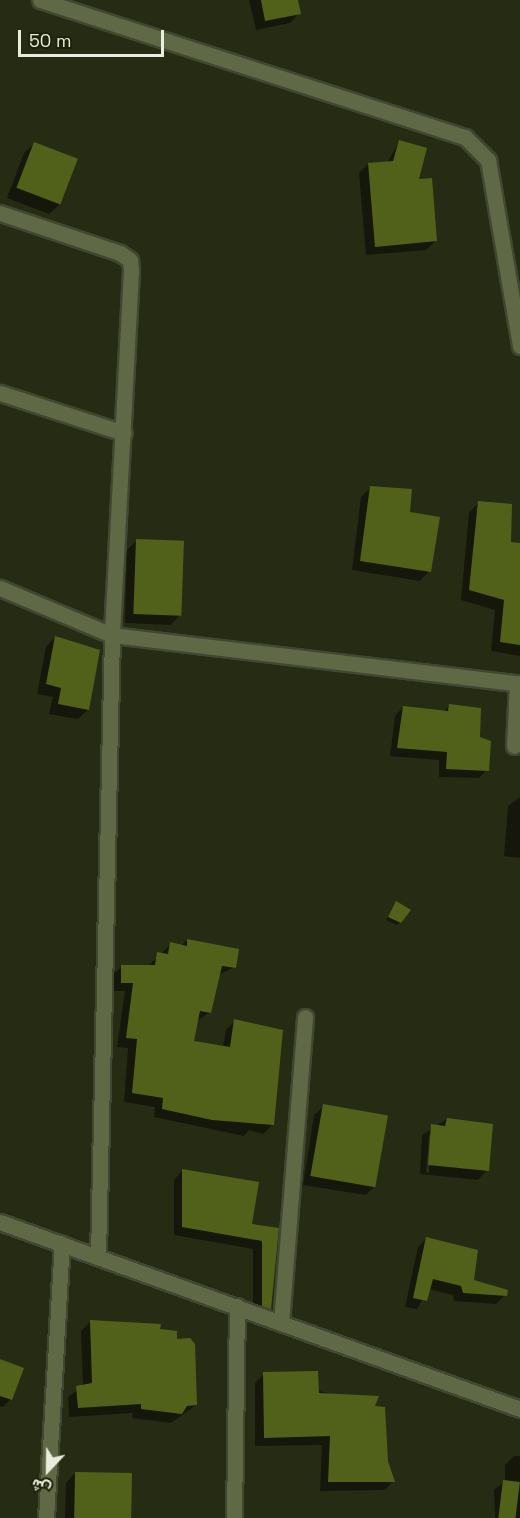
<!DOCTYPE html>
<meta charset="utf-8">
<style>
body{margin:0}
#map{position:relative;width:520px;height:1518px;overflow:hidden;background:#262c14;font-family:"Space Grotesk",Vazirmatn,sans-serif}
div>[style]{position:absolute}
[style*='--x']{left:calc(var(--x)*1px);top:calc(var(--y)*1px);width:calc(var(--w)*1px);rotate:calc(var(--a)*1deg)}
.shadow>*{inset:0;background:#0007}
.building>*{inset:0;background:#52611a;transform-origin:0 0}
.roads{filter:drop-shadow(2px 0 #414730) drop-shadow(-2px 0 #414730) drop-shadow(0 2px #414730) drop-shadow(0 -2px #414730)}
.minor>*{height:15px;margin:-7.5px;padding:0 7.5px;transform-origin:7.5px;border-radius:7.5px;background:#606946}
span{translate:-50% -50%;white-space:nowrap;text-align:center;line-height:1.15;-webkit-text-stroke:4.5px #1d220a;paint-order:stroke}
.north{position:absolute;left:18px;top:1440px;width:60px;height:60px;-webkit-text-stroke:4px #1d220a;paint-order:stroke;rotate:202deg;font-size:16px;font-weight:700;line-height:24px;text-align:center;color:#e8eddd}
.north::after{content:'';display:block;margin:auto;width:21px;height:27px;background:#e8eddd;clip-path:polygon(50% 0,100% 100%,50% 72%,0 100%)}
.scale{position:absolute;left:18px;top:30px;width:146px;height:27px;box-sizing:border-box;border:3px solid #e8eddd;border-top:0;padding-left:8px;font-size:18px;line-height:21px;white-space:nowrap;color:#e8eddd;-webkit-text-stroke:4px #1d220a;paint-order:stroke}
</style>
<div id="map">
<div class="shadow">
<i style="clip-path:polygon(249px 0,296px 0,299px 13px,290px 23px,256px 30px)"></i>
<i style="clip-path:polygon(399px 142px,436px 241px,426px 250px,366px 255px,359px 173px,368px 164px,387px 163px)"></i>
<i style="clip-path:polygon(34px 144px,59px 205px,49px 214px,7px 198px,24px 153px)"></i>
<i style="clip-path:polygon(371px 487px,409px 514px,429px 571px,420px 581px,352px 570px,361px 497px)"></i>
<i style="clip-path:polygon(479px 503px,510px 543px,520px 544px,520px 656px,491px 651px,495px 610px,461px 600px,469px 512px)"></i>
<i style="clip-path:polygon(136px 541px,180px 615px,171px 625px,125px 623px,127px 550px)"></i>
<i style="clip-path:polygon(55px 637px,88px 710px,78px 719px,49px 714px,53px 697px,37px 694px,46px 647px)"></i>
<i style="clip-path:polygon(449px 706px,479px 738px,487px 770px,479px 778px,439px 777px,439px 760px,390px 756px,395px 716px,403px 707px,443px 712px)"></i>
<i style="clip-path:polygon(520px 797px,520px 858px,504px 856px,508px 806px)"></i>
<i style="clip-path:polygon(396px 903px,400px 922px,397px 925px,386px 920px)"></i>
<i style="clip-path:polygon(187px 940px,235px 967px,218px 975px,210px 1012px,197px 1021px,192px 1043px,223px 1047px,226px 1030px,235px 1021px,272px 1125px,263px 1134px,249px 1130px,244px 1136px,154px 1117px,155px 1107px,124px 1102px,128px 1048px,117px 1047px,125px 991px,113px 991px,112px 976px,121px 967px,148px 966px,171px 944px,181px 946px)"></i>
<i style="clip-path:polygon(324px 1106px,376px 1185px,366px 1195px,303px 1185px,314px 1115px)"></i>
<i style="clip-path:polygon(evenodd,447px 1119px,487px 1170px,478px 1180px,420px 1174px,422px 1135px,447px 1119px,429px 1135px,432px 1135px,429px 1173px,426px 1172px,429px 1135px)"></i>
<i style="clip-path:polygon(182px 1171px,251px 1226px,277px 1230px,270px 1308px,261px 1317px,253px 1314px,253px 1249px,174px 1235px,174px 1180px)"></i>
<i style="clip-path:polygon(427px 1238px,473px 1281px,505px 1295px,496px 1304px,454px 1301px,453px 1295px,429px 1289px,417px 1309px,405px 1307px,418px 1247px)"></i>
<i style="clip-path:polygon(91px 1321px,159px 1330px,175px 1341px,196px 1405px,171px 1423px,132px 1418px,133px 1413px,69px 1417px,68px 1397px,83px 1386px,81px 1331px)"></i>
<i style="clip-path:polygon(0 1361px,11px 1399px,3px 1407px,0 1406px)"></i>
<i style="clip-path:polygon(264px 1374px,372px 1407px,393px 1481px,385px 1490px,320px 1491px,322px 1445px,255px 1446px,255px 1383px)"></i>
<i style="clip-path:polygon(514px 1456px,520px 1456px,520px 1518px,495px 1518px,494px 1490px,505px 1481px,505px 1465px)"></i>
<i style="clip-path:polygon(75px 1473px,130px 1518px,65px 1518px,66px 1483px)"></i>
</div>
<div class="building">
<i style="clip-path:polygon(261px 0,298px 0,301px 14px,265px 21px)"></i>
<i style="clip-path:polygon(399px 140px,427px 148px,419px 179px,432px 178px,437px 241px,375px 247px,368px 163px,393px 161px)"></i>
<i style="left:34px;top:142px;width:47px;height:49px;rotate:21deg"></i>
<i style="clip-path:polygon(370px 486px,412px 489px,410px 512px,440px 517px,431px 572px,360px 561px)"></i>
<i style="clip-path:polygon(478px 501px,512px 504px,511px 542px,520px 543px,520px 645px,500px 642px,504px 600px,469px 590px)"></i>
<i style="left:136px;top:539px;width:48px;height:75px;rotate:2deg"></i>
<i style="clip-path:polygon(55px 636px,100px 650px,89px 710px,58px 704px,61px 688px,46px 684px)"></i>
<i style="clip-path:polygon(449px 704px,481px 708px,480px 737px,491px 741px,489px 771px,446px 769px,447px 752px,397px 748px,403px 706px,448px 711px)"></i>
<i style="clip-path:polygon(396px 901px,411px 910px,401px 923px,388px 917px)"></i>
<i style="clip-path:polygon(187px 939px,239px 949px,236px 968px,222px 966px,211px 1013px,200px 1011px,194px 1041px,230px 1047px,234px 1019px,283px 1030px,274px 1125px,212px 1120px,162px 1109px,163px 1098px,132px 1093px,137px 1039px,126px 1038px,133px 983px,121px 983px,121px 965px,155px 965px,157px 952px,168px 954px,170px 942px,187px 946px)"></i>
<i style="left:323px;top:1104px;width:66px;height:73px;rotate:10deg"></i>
<i style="clip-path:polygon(447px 1118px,493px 1124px,489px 1171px,428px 1165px,431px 1124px,445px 1126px)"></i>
<i style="clip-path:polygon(182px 1169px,259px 1182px,252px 1224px,279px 1228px,271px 1309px,262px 1306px,262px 1241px,182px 1227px)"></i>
<i style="clip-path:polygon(426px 1237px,478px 1250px,474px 1280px,508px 1290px,507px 1296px,463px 1293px,461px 1286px,433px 1279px,427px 1301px,413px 1298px)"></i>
<i style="clip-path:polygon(90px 1320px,161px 1324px,160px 1329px,177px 1331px,177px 1339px,190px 1338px,195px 1344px,197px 1405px,187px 1406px,182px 1414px,141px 1409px,141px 1404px,78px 1408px,76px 1386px,92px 1383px)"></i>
<i style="clip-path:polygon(0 1359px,24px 1368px,12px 1400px,0 1396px)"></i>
<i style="clip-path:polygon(318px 1371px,319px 1393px,379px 1396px,375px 1406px,385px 1407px,388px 1461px,395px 1482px,328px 1482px,330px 1436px,264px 1438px,263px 1372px)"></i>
<i style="left:75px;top:1472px;width:57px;height:46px;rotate:1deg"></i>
<i style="left:503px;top:1480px;width:17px;height:38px;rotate:7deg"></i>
</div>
<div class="roads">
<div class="minor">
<i style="--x:40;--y:0;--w:447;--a:17.9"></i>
<i style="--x:465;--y:137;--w:33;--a:45"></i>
<i style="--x:488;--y:160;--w:189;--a:80.2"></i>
<i style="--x:0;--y:213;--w:126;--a:18.4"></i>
<i style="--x:120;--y:253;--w:12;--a:35"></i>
<i style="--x:130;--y:260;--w:10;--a:84"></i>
<i style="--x:131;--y:270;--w:365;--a:93"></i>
<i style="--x:112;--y:635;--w:620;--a:91.29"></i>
<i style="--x:0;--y:393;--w:130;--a:17.9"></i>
<i style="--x:0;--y:588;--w:121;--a:22.8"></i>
<i style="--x:112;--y:635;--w:408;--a:6.8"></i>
<i style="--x:517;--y:683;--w:63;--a:92.7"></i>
<i style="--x:0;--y:1222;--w:553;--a:19.78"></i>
<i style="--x:281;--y:1323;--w:307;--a:-85.5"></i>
<i style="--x:46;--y:1518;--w:275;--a:-86.7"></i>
<i style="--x:234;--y:1518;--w:212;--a:-89.2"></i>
</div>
</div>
<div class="north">ش</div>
<div class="scale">50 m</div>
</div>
